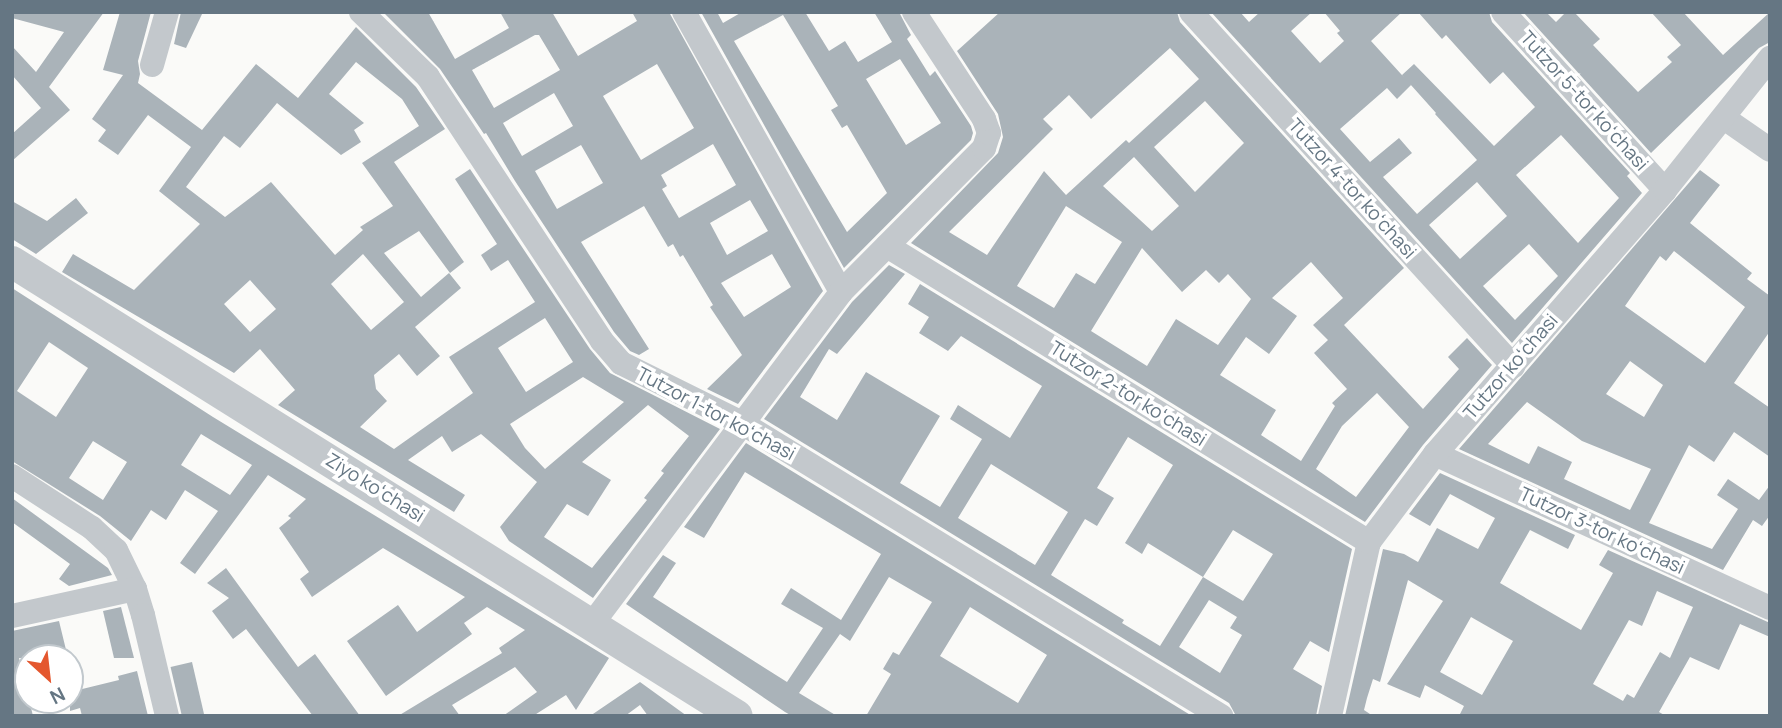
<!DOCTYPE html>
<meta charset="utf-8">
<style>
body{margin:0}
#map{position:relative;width:1782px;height:728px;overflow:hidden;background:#fafaf8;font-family:Manrope,sans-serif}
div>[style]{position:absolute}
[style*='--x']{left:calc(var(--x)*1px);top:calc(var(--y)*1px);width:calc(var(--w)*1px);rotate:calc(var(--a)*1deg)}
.building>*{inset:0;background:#aab3b9;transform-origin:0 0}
.minor>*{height:24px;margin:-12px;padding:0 12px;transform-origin:12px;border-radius:12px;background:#c3c8cc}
.tertiary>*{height:32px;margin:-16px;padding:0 16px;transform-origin:16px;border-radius:16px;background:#c3c8cc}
span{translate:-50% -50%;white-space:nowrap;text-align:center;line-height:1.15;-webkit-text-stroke:7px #fff;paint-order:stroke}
.street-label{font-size:19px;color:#657683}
.frame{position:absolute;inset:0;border:14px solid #657683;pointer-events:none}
.north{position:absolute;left:14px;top:644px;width:70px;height:70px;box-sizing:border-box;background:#fff;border:2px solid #c1c8cd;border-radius:50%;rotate:153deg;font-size:19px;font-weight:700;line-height:28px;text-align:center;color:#657683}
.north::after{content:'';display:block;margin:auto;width:24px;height:32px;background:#e4572e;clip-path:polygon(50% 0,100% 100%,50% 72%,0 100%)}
</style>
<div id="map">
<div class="building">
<i style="clip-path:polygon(13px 12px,104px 12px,49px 87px,70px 110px,12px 161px,12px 134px,41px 108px,12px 75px,12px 46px,36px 72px,64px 32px,12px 18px)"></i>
<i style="clip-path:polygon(evenodd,120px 12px,151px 12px,138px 61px,140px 74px,138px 83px,202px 130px,256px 64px,298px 98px,356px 27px,416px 87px,445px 129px,394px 162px,464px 262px,450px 273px,419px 231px,384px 253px,421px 297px,449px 273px,461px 288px,415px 327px,440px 356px,417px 376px,399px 354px,374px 375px,376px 389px,387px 401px,360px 427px,394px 449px,473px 393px,449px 357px,535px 302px,508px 260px,491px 271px,481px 255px,497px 244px,455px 179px,470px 169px,590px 349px,610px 373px,720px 429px,593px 598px,509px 541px,500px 527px,537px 482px,481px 434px,452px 452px,442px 436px,408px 460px,465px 495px,454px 512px,278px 405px,295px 390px,260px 349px,234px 373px,62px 272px,73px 254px,134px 290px,200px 224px,159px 191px,191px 147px,148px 115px,118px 155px,98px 141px,106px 130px,92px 119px,123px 75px,103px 70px,120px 12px,356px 62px,402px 99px,419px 126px,362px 163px,393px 206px,360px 227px,363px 230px,335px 255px,271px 182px,225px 217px,186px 187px,224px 136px,240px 148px,277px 103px,341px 155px,361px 142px,354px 130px,364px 123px,329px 94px,356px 62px,120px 12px,363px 254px,404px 302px,371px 330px,331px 284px,363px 254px,120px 12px,250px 280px,276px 309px,250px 332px,224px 304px,250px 280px,120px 12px,545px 318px,573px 362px,526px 392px,498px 348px,545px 318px,120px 12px,583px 377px,624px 402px,545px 469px,525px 448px,510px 424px,583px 377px,120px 12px,648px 405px,689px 436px,661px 471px,664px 473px,644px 498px,647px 500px,592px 568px,544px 537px,567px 504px,588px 516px,611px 480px,582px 462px,648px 405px)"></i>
<i style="clip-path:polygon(181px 12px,203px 12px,186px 48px,174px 44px)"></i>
<i style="clip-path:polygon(evenodd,383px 12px,428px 12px,455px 59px,509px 28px,500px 12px,552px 12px,578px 56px,637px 21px,632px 12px,669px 12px,823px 291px,738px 404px,707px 389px,742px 355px,710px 307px,713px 305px,683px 255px,680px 257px,673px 244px,668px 247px,644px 206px,581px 242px,649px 349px,639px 355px,630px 351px,614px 332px,515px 181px,486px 133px,484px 134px,440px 69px,383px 12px,535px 35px,539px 35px,560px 70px,494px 108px,472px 70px,535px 35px,383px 12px,657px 64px,694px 128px,641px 160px,603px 96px,657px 64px,383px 12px,554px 93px,573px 126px,522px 156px,503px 123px,554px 93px,383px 12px,713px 144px,736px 185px,679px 218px,662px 189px,667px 186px,661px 175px,713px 144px,383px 12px,581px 145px,603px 183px,557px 209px,535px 171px,581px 145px,383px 12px,750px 200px,768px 231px,727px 255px,710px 223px,750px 200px,383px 12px,772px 254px,791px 287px,744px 317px,721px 283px,772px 254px)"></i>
<i style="clip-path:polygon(evenodd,701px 12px,717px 12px,723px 23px,742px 12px,805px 12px,829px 51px,845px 41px,858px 62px,892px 42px,874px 12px,899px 12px,911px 35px,907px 39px,930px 76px,935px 71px,971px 126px,973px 133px,971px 140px,844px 268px,701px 12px,783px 15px,838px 106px,831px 110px,842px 128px,847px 125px,887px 193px,847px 232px,734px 41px,783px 15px,701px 12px,900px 59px,941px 123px,906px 145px,866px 79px,900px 59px)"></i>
<i style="clip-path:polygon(evenodd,1000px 12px,1177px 12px,1180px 22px,1404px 268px,1344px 325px,1423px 409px,1459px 369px,1448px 357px,1467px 338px,1492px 365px,1423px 445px,1365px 522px,911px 243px,998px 153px,1003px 137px,998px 114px,957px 51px,1000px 12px,1170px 48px,1199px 79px,1129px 143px,1126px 140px,1066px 195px,1044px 171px,987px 255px,949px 232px,1053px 129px,1043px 119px,1069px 95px,1091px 119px,1170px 48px,1000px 12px,1205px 101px,1244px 143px,1195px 192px,1154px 147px,1205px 101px,1000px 12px,1134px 157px,1179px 206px,1152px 231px,1103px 186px,1134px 157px,1000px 12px,1066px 206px,1122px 242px,1095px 284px,1076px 273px,1054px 308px,1017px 286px,1066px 206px,1000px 12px,1142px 248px,1182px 292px,1206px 270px,1219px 283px,1228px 274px,1251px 299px,1218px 345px,1176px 319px,1147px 366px,1091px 331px,1142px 248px,1000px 12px,1311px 262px,1343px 298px,1313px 325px,1328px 340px,1314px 353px,1347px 389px,1332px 403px,1335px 406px,1301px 461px,1261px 435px,1276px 410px,1220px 375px,1246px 337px,1269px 354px,1297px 316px,1272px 298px,1311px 262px,1000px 12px,1377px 393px,1409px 427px,1356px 497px,1316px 469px,1342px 426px,1377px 393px)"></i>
<i style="clip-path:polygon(evenodd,1211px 12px,1240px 12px,1249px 22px,1260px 12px,1312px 12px,1291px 31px,1320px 63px,1344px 41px,1337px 33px,1340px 31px,1324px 12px,1402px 12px,1371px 41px,1411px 85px,1397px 99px,1387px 88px,1340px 129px,1370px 162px,1399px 138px,1412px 153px,1383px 177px,1417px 214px,1477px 160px,1435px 114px,1436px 113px,1402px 75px,1414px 64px,1494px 146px,1535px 107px,1503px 72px,1490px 84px,1446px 35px,1442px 39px,1418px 12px,1489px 12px,1492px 22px,1630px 173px,1627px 176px,1642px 193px,1512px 343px,1211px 12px,1561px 135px,1619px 198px,1578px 243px,1516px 175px,1561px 135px,1211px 12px,1477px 182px,1507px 216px,1460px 259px,1429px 225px,1477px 182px,1211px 12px,1529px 244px,1558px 276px,1515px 320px,1483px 286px,1529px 244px)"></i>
<i style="clip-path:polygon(1523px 12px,1546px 12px,1556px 22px,1566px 12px,1574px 12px,1600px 39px,1593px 45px,1638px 92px,1672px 62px,1667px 57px,1681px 45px,1651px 12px,1683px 12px,1723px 55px,1770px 12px,1770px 42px,1759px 48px,1651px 153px)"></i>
<i style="clip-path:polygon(evenodd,1700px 170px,1720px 185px,1690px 223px,1752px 273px,1747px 279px,1770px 296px,1770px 331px,1734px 383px,1770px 408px,1770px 457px,1734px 432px,1714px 462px,1689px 445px,1649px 523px,1712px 549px,1738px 509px,1717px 495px,1728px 479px,1759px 500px,1770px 485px,1770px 515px,1762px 526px,1753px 520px,1723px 570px,1459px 449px,1700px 170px,1674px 251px,1745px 307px,1705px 363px,1625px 306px,1660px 256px,1666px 261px,1674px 251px,1700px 170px,1630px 361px,1663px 385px,1644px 417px,1606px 394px,1630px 361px,1700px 170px,1527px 402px,1582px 441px,1651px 469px,1630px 510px,1564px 479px,1572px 462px,1538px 446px,1529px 464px,1488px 444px,1527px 402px)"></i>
<i style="clip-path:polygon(76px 198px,88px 213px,36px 254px,12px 239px,12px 201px,47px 221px)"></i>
<i style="clip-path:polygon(evenodd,889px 265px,905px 274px,837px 354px,829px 349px,800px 397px,837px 420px,866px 372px,940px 416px,900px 483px,940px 507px,982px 439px,950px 419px,958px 405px,1010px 438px,1042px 386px,961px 336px,948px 351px,919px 333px,929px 317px,908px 304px,920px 284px,1352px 549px,1329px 652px,1310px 641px,1293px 669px,1322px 686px,1316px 716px,1236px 716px,1229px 703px,764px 419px,852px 302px,889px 265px,1128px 437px,1173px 465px,1125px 543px,1142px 554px,1148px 543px,1203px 577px,1160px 646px,1122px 623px,1124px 620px,1051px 575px,1085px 519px,1097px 526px,1114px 498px,1097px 488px,1128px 437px,889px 265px,991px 464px,1068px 512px,1035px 565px,958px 518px,991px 464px,889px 265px,1233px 530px,1273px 554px,1243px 601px,1203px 577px,1233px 530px,889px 265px,1209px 600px,1237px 617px,1230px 628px,1242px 635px,1220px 673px,1179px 647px,1209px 600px)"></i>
<i style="clip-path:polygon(evenodd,12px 288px,213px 417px,609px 658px,576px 710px,566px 695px,533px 716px,503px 716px,537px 692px,515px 667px,452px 705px,460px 716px,398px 716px,502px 653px,499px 648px,525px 630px,487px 607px,464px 623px,472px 634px,386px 696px,347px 641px,398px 605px,417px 632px,465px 597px,383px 548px,312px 597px,300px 579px,309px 572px,279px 528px,291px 518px,288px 516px,306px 499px,268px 475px,195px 574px,180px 563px,218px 511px,185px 490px,166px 520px,151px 510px,131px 541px,100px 516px,12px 461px,12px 288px,49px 342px,88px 368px,56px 417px,17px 391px,49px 342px,12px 288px,201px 434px,252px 465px,230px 495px,181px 465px,201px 434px,12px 288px,93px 441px,127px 462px,103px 500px,69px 478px,93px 441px)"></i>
<i style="clip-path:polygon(evenodd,746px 443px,1192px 716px,866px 716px,891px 674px,883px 669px,893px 652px,899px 655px,932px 602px,889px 577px,850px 641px,840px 634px,799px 693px,837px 716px,792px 716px,785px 712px,626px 604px,663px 555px,676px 563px,653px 597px,787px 682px,823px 628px,781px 604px,791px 588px,841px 620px,881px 554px,745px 472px,704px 538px,684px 527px,746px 443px,970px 607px,1047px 655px,1018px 703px,940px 656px,970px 607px)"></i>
<i style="clip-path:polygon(evenodd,1440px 473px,1575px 535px,1568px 549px,1530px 530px,1500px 583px,1581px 630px,1613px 573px,1599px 565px,1608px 550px,1770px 623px,1770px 637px,1740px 624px,1719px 670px,1690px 657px,1659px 712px,1666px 716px,1459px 716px,1464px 706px,1425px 685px,1420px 698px,1387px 684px,1443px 601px,1408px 580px,1380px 682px,1373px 679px,1367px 698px,1364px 710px,1373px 716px,1345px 716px,1383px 549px,1404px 554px,1418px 562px,1437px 528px,1478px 549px,1495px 518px,1450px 494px,1430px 526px,1409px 514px,1440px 473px,1657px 591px,1693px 607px,1670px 658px,1660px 652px,1634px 698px,1627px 694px,1623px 701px,1593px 684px,1629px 620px,1642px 626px,1657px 591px,1440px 473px,1471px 617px,1513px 641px,1482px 695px,1440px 672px,1471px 617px)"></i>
<i style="clip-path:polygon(12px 498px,108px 568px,112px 575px,69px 586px,59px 579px,70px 564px,12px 522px)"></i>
<i style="clip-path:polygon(226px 568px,298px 667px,315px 654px,360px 716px,313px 716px,246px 629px,233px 639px,212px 611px,229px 598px,207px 583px)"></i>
<i style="clip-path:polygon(121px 607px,134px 658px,114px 658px,103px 611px)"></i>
<i style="clip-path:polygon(59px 621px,68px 658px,19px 658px,33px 716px,14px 716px,12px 631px)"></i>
<i style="left:192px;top:662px;width:55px;height:22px;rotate:77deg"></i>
<i style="clip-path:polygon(137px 671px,148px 716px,82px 716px,80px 708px,70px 711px,70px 692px,119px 680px,118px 676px)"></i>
<i style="clip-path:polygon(640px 682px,687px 716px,648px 716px,640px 705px,625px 716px,590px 716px)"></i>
</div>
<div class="minor">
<i style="--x:361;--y:12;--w:93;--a:44.1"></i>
<i style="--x:428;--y:77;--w:316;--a:56.6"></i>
<i style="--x:602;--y:341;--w:29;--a:49"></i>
<i style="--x:621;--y:363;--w:135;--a:26.4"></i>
<i style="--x:742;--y:423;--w:562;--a:31.45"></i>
<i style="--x:684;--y:12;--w:321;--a:60.7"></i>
<i style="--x:1191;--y:12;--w:479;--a:47.7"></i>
<i style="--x:1503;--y:12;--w:241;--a:47.7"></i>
<i style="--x:152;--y:65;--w:55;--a:-74.2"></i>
<i style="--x:1724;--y:118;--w:56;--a:34.8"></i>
<i style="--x:887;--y:246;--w:566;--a:31.55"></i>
<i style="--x:1435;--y:454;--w:369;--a:24.7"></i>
<i style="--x:12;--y:476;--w:95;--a:33"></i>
<i style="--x:92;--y:528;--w:33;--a:43"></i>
<i style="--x:116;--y:550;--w:43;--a:64"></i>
<i style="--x:135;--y:589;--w:27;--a:73"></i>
<i style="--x:143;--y:615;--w:104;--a:76.6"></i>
<i style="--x:12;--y:616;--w:126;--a:-12.4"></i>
<i style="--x:592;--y:624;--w:415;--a:-53.1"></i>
<i style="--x:841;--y:292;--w:203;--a:-45.2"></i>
<i style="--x:984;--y:148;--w:16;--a:-72"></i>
<i style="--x:989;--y:133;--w:15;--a:-110"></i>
<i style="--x:984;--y:119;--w:128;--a:-123.2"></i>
<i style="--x:1330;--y:716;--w:178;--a:-77.4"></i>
<i style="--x:1369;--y:542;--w:110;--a:-53.1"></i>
<i style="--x:1435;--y:454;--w:350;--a:-48.9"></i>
<i style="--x:1665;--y:190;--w:169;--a:-51.5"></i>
</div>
<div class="tertiary">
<i style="--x:12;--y:262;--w:855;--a:32.06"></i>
</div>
<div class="street-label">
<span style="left:1584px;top:101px;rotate:48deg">Tutzor 5-tor koʻchasi</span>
<span style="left:1352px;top:189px;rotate:48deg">Tutzor 4-tor koʻchasi</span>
<span style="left:1511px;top:367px;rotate:-49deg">Tutzor koʻchasi</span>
<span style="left:1128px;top:394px;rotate:32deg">Tutzor 2-tor koʻchasi</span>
<span style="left:716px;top:414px;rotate:28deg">Tutzor 1-tor koʻchasi</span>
<span style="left:375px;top:488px;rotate:32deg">Ziyo koʻchasi</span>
<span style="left:1602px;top:531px;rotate:25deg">Tutzor 3-tor koʻchasi</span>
</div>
<div class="frame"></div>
<div class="north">N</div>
</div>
